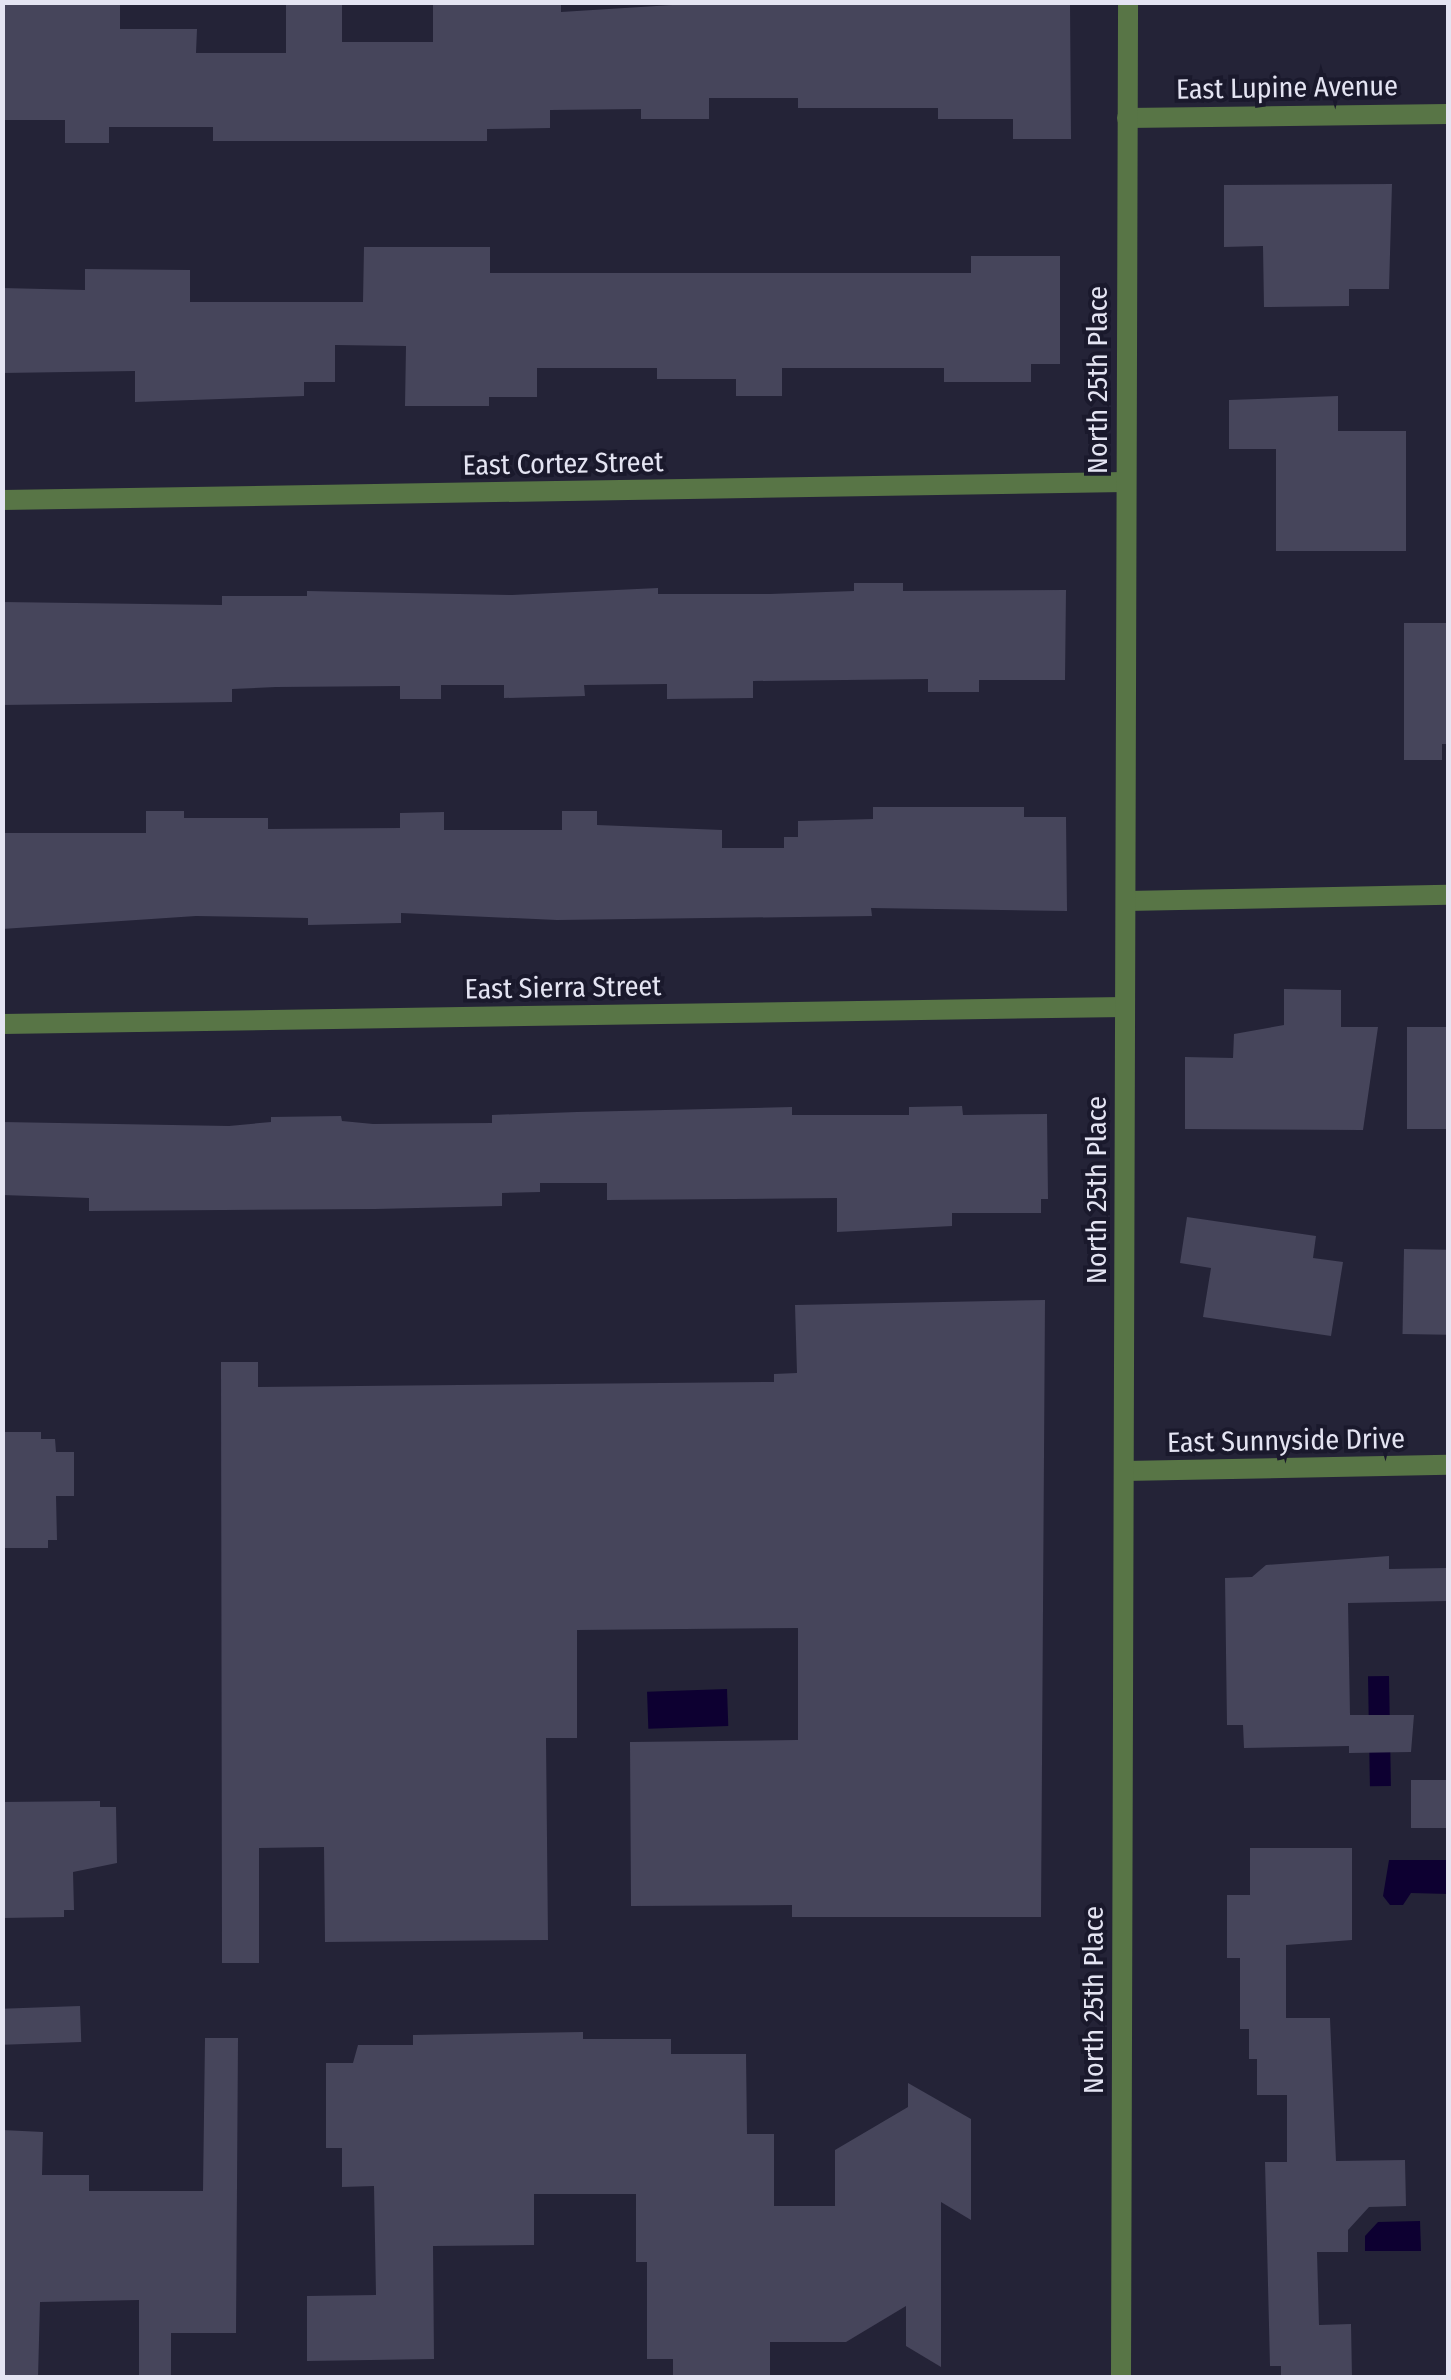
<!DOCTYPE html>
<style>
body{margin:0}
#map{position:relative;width:1451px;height:2380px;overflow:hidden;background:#242337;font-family:"Fira Sans Condensed",sans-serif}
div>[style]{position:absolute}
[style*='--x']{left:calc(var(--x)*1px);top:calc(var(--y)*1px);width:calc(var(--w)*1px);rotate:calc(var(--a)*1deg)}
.water>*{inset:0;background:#0d0031;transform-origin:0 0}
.building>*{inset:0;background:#46455b;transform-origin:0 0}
.minor>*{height:20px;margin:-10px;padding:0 10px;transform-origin:10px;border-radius:10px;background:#587546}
span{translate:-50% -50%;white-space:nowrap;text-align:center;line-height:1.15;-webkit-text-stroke:8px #1a192c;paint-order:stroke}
.street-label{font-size:28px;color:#e4e4f2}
.frame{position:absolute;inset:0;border:5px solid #e4e4f2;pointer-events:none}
</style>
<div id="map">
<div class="water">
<i style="left:1389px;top:1676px;width:110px;height:21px;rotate:89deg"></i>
<i style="left:727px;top:1689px;width:37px;height:80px;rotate:88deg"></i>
<i style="clip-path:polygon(1389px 1860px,1448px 1860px,1448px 1894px,1411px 1893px,1403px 1905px,1390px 1905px,1383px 1896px)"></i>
<i style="clip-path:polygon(1420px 2221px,1421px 2251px,1365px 2251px,1365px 2236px,1378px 2222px)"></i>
</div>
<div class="building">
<i style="clip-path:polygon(2px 2px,120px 2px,120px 29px,197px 29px,196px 53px,286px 53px,286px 2px,342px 2px,342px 42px,433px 42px,433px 2px,561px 2px,561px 12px,720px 2px,1070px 2px,1071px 139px,1013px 139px,1013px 119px,938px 119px,938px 108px,798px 108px,798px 98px,709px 98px,709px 119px,641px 119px,641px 109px,550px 110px,550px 128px,487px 129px,487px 141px,213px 141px,213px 127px,109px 127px,109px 143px,65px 143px,65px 120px,2px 120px)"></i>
<i style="clip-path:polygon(1392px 184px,1389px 289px,1349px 289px,1349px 306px,1264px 307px,1263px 246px,1224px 247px,1224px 185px)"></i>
<i style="clip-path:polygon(364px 247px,490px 247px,490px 273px,971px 273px,971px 256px,1060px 256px,1060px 364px,1031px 364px,1031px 382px,944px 382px,944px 368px,782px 368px,782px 396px,736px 396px,736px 379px,657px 379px,657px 368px,537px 368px,537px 397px,489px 397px,489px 406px,405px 406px,406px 346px,335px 345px,335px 382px,304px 382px,304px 396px,135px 402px,135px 371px,2px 373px,2px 288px,85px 290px,85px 269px,190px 270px,190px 302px,363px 302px)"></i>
<i style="clip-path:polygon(1338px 396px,1338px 431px,1406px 431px,1406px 551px,1276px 551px,1276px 449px,1229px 449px,1229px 400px)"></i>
<i style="clip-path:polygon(854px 583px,903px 583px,903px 591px,1066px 590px,1065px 680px,979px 680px,979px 692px,928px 692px,928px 679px,753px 681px,753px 698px,667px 699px,667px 684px,584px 685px,585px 696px,504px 698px,504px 685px,441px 685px,441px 699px,400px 699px,400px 686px,276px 687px,232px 689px,232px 702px,2px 705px,2px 602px,222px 605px,222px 596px,307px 596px,307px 591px,512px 595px,658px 588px,658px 594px,770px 594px,854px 591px)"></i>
<i style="clip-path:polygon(1404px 623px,1448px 623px,1448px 744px,1442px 744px,1442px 760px,1404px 760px)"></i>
<i style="clip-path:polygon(873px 807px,1024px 807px,1024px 817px,1066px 817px,1067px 911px,871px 908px,872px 916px,557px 920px,401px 913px,401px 923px,308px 925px,308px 918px,196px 916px,2px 929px,2px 833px,146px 833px,146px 811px,184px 811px,184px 818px,268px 818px,268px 829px,400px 828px,400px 813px,444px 812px,444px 830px,562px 830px,562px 811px,597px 811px,597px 825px,722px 830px,722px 848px,784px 848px,784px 837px,798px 837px,798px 821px,873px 819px)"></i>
<i style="clip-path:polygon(1284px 989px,1341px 990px,1341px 1027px,1378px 1027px,1363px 1130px,1185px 1129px,1185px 1057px,1233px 1058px,1234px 1034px,1284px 1025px)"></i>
<i style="left:1407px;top:1027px;width:41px;height:102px"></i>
<i style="clip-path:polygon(962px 1106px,963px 1115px,1047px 1114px,1048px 1199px,1041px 1199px,1041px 1213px,952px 1213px,952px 1226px,837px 1232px,837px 1198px,607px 1200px,607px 1183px,540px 1183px,540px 1192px,502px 1193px,502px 1206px,375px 1209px,89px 1211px,89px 1198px,2px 1195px,2px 1122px,229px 1126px,271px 1122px,271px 1117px,341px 1116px,342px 1121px,373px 1124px,492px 1123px,492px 1115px,577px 1112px,792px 1107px,792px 1115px,909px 1115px,909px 1107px)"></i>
<i style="clip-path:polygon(1187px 1217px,1316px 1236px,1313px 1258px,1343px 1262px,1331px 1336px,1203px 1317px,1211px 1268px,1180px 1263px)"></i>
<i style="left:1404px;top:1249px;width:44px;height:85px;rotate:1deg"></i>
<i style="clip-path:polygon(1045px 1300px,1041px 1917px,792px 1917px,792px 1905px,631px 1906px,630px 1742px,798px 1740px,798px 1628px,577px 1630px,577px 1738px,546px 1738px,548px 1940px,325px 1942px,324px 1847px,259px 1848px,259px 1963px,222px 1963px,221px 1362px,258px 1362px,258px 1387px,774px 1382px,774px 1374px,797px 1373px,795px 1305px)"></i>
<i style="clip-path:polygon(2px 1432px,41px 1432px,41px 1439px,55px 1439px,56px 1452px,74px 1452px,74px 1496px,56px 1496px,57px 1540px,48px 1540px,48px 1548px,2px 1548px)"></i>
<i style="clip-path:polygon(1389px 1556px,1389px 1569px,1447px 1568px,1448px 1601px,1348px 1603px,1350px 1715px,1414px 1715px,1411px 1752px,1349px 1753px,1349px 1746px,1244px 1748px,1243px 1725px,1227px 1725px,1225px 1578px,1252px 1577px,1266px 1565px)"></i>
<i style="left:1411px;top:1780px;width:37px;height:48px"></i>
<i style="clip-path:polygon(100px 1801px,100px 1807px,116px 1807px,117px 1863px,73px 1872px,74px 1910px,64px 1910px,64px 1917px,2px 1918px,2px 1802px)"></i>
<i style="clip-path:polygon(1250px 1848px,1352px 1848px,1352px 1940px,1286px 1945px,1286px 2018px,1330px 2018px,1336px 2161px,1405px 2160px,1406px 2206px,1369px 2207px,1348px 2230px,1348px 2252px,1317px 2252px,1319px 2325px,1351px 2324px,1352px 2378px,1281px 2378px,1281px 2366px,1270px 2366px,1265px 2162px,1287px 2162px,1287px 2095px,1257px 2095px,1257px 2059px,1249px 2059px,1249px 2029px,1240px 2029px,1240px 1958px,1227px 1958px,1227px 1895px,1250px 1895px)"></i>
<i style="left:80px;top:2006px;width:36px;height:78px;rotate:88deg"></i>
<i style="clip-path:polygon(583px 2032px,583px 2039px,671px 2039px,671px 2054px,746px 2054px,747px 2134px,774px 2134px,774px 2206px,835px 2206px,835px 2150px,908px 2107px,908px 2083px,971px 2119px,971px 2220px,941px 2202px,941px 2367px,906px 2346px,906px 2306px,846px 2342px,770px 2342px,770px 2376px,673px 2375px,673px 2359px,647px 2359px,647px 2262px,636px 2262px,636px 2194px,534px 2194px,534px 2245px,433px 2246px,434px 2359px,307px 2361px,307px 2296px,376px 2295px,374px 2186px,342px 2187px,342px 2148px,326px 2148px,326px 2063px,353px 2063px,358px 2045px,413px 2045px,413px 2035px)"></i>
<i style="clip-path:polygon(205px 2038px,238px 2038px,236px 2333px,171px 2333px,171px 2378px,139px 2378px,139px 2300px,40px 2302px,38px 2378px,2px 2378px,2px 2130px,43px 2132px,42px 2175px,89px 2175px,89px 2191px,203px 2191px)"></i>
</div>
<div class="minor">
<i style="--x:1127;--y:118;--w:321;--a:-0.7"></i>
<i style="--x:2;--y:500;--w:1123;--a:-0.92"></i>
<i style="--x:1126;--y:901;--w:322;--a:-1.1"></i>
<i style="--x:2;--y:1024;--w:1123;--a:-0.87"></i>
<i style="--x:1124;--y:1471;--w:324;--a:-1.1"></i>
<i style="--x:1121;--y:2378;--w:2376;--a:-89.83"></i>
</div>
<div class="street-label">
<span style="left:1287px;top:88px;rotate:-1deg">East Lupine Avenue</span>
<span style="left:1098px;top:380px;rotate:-90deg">North 25th Place</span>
<span style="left:563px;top:464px;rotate:-1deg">East Cortez Street</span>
<span style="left:563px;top:988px;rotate:-1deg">East Sierra Street</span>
<span style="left:1097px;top:1190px;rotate:-90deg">North 25th Place</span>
<span style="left:1286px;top:1441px;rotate:-1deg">East Sunnyside Drive</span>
<span style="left:1094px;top:2000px;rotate:-90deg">North 25th Place</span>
</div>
<div class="frame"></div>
</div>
